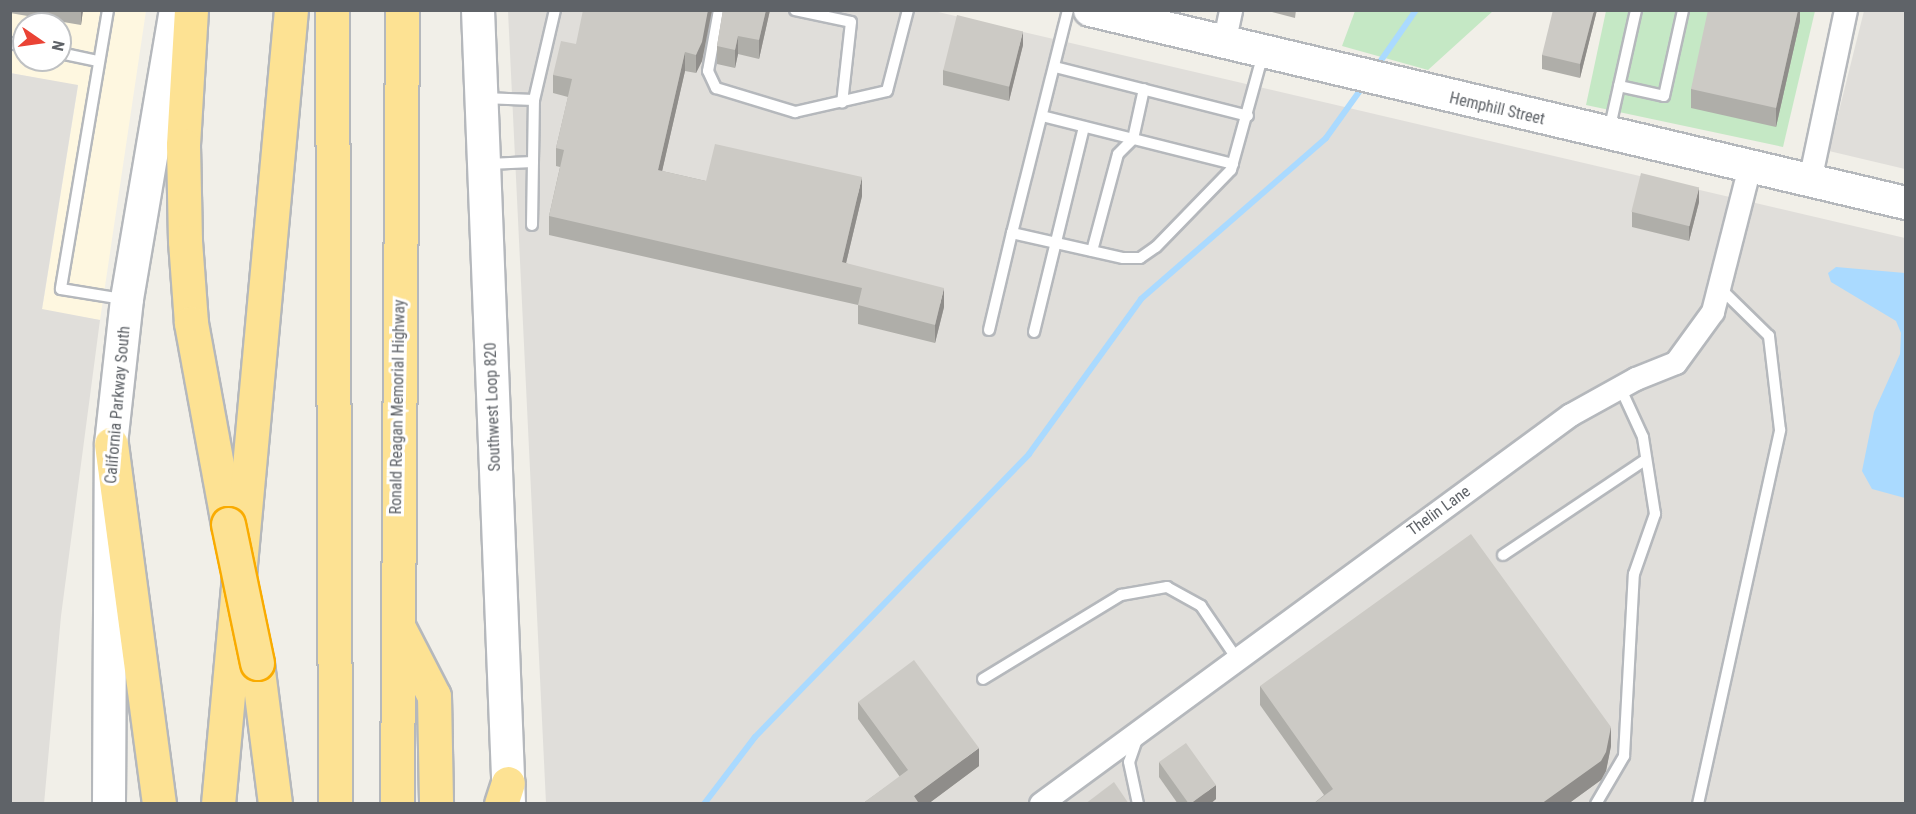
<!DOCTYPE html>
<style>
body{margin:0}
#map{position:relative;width:1916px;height:814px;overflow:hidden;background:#f1efe8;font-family:"Roboto Condensed",sans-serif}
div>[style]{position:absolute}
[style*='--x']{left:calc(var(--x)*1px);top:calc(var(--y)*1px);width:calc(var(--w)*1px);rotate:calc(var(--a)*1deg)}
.commercial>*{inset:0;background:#fef7e0}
.industrial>*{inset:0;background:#e0deda}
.green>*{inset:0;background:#c5e8c5}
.water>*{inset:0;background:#aadaff}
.stream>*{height:6px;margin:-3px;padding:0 3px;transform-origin:3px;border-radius:3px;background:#aadaff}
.roads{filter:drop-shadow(2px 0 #b5b8bc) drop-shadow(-2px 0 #b5b8bc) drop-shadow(0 2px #b5b8bc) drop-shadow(0 -2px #b5b8bc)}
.lane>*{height:10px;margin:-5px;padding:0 5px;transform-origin:5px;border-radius:5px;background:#fff}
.street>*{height:22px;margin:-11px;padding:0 11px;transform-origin:11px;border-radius:11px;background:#fff}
.secondary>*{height:32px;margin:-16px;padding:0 16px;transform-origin:16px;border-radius:16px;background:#fff}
.highway>*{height:33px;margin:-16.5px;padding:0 16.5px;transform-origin:16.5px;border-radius:16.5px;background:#fde293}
.bridges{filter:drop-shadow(2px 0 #f9ab00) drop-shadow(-2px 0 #f9ab00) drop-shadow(0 2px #f9ab00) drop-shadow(0 -2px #f9ab00)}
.highway-bridge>*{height:33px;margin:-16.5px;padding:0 16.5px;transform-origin:16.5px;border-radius:16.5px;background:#fde293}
.wall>*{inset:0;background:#afaea9}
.shaded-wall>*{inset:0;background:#8f8d8a}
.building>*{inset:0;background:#cccac5;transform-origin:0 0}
span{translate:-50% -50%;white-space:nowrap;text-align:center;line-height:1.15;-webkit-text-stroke:6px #fff;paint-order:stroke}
.street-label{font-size:16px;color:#5f6368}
.frame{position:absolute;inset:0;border:12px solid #5f6368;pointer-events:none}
.north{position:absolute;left:12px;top:12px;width:60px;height:60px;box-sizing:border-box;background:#fff;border:2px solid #bfc1c3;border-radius:50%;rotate:103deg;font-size:16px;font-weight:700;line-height:24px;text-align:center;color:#5f6368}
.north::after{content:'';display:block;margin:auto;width:21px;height:27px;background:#ea4335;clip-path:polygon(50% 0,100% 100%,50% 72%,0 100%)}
</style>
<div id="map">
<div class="commercial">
<i style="clip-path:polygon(evenodd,10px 11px,146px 11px,100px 320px,42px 310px,78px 86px,11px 73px,10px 11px,24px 24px,60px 24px,60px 60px,24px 60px,24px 24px)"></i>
</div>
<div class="industrial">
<i style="clip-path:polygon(508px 11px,934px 11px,1905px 238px,1905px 803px,546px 803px)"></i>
<i style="clip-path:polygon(1864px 11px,1905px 11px,1905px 169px,1829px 151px)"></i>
<i style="clip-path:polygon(10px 73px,78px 85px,42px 309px,100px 320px,61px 616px,44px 804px,10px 803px)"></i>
</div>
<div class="green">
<i style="clip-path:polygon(1355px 11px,1355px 10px,1493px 11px,1428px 70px,1342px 46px)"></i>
<i style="clip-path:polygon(1606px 11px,1815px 11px,1783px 147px,1586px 105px)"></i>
</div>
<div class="water">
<i style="clip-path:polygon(1836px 267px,1905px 273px,1905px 498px,1872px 489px,1862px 471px,1874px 412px,1900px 354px,1901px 333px,1896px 321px,1831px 282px,1828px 273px)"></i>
</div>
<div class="stream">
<i style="--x:1375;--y:69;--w:72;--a:-55.2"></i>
<i style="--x:704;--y:804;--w:84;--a:-52.7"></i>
<i style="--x:755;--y:737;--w:394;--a:-45.9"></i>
<i style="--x:1029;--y:454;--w:191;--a:-54.1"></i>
<i style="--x:1141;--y:299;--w:245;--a:-41"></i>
<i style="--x:1326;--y:138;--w:65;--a:-54.4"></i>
</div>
<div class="roads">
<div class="lane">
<i style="--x:108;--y:10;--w:283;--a:99.6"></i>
<i style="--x:61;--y:289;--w:63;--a:9.2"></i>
<i style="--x:719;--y:10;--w:62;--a:100.2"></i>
<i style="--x:708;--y:71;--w:19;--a:65"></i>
<i style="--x:716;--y:88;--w:83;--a:16.9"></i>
<i style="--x:795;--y:112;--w:94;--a:-12.9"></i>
<i style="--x:887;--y:91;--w:84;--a:-75.5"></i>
<i style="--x:795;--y:10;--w:57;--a:12.1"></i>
<i style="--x:851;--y:22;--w:81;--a:96.3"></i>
<i style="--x:1068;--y:10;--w:230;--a:104.1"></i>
<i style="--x:1012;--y:233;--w:114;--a:12.7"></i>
<i style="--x:1123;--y:258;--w:17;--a:0"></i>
<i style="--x:1140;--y:258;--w:19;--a:-35"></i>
<i style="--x:1156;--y:247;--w:107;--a:-45.8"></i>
<i style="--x:1231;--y:170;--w:120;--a:-74.6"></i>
<i style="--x:10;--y:43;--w:14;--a:12"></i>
<i style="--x:60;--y:53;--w:39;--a:12"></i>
<i style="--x:1055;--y:67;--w:199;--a:14.2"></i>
<i style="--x:1619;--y:86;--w:46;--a:12.5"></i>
<i style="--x:1664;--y:96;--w:88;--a:-77.5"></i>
<i style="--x:483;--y:98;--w:51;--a:2.2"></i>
<i style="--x:1042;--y:116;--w:197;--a:14.1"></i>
<i style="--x:1609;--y:131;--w:124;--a:-77.4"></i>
<i style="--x:488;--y:164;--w:45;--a:-2.5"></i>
<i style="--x:532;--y:225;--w:125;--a:-89.1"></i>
<i style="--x:534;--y:100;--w:92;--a:-76.9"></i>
<i style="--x:1092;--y:251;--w:100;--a:-75"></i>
<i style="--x:1118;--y:154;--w:21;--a:-45"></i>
<i style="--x:1133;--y:139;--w:51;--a:-77.6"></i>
<i style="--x:989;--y:330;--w:100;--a:-76.7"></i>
<i style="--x:1034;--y:332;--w:211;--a:-76.3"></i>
<i style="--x:1503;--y:555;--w:171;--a:-33.8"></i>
<i style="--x:983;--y:679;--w:162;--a:-31.3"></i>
<i style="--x:1121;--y:595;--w:47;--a:-9.9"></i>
<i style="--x:1167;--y:587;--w:39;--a:29"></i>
<i style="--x:1201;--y:606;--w:64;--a:55.8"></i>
<i style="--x:1136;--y:742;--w:21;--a:109"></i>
<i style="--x:1129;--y:762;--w:43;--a:77.9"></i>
<i style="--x:1596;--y:804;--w:56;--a:-59.7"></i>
<i style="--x:1624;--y:756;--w:182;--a:-86.9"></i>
<i style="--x:1634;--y:574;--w:64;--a:-70.7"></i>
<i style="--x:1655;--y:514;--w:78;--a:-98.9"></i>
<i style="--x:1643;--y:437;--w:55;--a:-114.7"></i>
<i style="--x:1698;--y:804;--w:383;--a:-77.6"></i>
<i style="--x:1780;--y:430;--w:95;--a:-96.7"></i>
<i style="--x:1769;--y:336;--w:69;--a:-135.6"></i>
</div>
<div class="street">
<i style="--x:1224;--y:44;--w:35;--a:-78"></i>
<i style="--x:1810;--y:181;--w:175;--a:-78.1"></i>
<i style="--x:1041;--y:804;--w:657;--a:-36.28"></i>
<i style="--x:1571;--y:415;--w:74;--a:-29"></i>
<i style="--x:1636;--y:379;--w:43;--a:-21.8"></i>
<i style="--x:1676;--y:363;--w:63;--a:-54"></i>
<i style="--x:1713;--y:312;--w:150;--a:-75.7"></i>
</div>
<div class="secondary">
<i style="--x:478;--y:10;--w:795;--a:87.76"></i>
<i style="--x:1090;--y:10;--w:839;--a:13.31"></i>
<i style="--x:109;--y:804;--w:360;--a:-89.7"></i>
<i style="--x:111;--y:444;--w:146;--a:-83.7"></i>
<i style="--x:127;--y:299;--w:293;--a:-80.4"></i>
</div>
<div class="highway">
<i style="--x:191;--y:10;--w:135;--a:93.4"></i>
<i style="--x:183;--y:145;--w:96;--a:88.8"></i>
<i style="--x:185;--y:241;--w:82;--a:85.8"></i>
<i style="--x:191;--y:323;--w:204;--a:79.6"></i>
<i style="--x:332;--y:10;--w:794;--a:89.78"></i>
<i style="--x:111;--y:444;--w:363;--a:82.4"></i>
<i style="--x:399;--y:628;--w:76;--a:62.8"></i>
<i style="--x:434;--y:696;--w:108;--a:88.9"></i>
<i style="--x:257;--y:663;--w:142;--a:82.7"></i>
<i style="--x:218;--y:804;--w:797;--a:-84.75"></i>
<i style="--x:397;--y:804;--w:794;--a:-89.64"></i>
<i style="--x:501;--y:804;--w:22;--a:-72"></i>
</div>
</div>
<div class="bridges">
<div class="highway-bridge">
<i style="--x:228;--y:524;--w:142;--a:78.2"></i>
</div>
</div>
<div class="wall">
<i style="clip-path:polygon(10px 10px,83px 10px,81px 25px,10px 13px)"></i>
<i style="clip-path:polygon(712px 10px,702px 61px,696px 73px,685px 71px,662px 171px,706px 181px,862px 196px,846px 263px,944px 307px,935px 343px,858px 324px,858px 305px,549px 235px,549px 216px,560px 167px,556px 166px,556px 148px,568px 97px,553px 93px,553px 75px,576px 44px)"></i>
<i style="clip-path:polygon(723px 10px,770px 10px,759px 59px,738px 54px,735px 68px,717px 64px,717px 46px)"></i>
<i style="clip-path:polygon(1272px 10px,1296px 10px,1295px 18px,1272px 12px)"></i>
<i style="clip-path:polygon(1597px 10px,1580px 78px,1542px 69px,1542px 55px)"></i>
<i style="clip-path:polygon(1800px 10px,1800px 21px,1776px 127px,1691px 108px,1691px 89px)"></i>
<i style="clip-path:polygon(1023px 45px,1009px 101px,943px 85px,943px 70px)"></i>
<i style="clip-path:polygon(1699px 202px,1689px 241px,1632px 227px,1632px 212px)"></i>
<i style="clip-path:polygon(1260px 686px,1611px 746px,1606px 771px,1601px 780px,1568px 804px,1313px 804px,1324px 795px,1260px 705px)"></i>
<i style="clip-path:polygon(858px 702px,979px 766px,928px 804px,862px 804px,900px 777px,858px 719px)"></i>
<i style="clip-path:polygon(1159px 762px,1216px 799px,1210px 804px,1178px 804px,1159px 777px)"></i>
</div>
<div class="shaded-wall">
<i style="clip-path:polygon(81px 10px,83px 10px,81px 25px)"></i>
<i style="clip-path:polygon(708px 10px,712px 10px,702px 61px,696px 73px,696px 55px)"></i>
<i style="clip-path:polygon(766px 10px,770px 10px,759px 59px,759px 40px)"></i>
<i style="clip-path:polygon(1594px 10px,1597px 10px,1580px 78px,1580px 64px)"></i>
<i style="clip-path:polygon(1798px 10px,1800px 10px,1800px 21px,1776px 127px,1776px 108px)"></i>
<i style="clip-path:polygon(1023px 31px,1023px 45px,1009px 101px,1009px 86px)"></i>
<i style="clip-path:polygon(738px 36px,738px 54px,735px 68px,735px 50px)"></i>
<i style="clip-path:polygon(685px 52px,685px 71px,658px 189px,658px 170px)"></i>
<i style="clip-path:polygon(862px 177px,862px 196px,842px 280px,842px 262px)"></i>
<i style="clip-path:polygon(1699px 187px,1699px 202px,1689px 241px,1689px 226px)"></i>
<i style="clip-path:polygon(944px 288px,944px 307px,935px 343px,935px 325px)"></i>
<i style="clip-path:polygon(1611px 727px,1611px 746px,1606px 771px,1601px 780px,1568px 804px,1541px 804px)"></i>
<i style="clip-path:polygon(979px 748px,979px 766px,928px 804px,914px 804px,914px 796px)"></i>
<i style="clip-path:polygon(1216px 785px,1216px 799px,1210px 804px,1190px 804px)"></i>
</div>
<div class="building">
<i style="clip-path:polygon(583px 10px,708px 10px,702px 42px,696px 55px,685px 52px,658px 170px,706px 181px,715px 144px,862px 177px,842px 262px,944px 288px,935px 325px,858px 305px,862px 288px,549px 216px,564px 150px,556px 148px,572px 79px,553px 75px,561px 41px,576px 44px)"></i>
<i style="clip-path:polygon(723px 10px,766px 10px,759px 40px,738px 36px,735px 50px,717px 46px)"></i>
<i style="clip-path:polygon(1553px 10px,1594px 10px,1580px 64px,1542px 55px)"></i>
<i style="clip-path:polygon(1708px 10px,1798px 10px,1776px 108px,1691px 89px)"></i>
<i style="left:957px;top:15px;width:68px;height:57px;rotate:14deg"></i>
<i style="left:1641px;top:173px;width:60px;height:40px;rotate:14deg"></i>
<i style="clip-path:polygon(1471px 534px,1611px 727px,1606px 752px,1601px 761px,1541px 804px,1313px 804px,1333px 789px,1260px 686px)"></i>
<i style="clip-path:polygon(914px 660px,979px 748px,914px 796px,918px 802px,917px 804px,862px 804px,908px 770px,858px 702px)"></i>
<i style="clip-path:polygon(1186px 743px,1216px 785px,1190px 804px,1189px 804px,1159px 762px)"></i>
<i style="clip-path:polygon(1114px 782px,1129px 804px,1085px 804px)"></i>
</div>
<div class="street-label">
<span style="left:1497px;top:109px;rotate:13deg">Hemphill Street</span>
<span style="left:118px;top:405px;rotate:-85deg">California Parkway South</span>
<span style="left:398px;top:407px;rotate:-89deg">Ronald Reagan Memorial Highway</span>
<span style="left:493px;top:407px;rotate:-92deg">Southwest Loop 820</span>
<span style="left:1439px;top:511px;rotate:-36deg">Thelin Lane</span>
</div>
<div class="frame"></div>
<div class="north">N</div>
</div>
